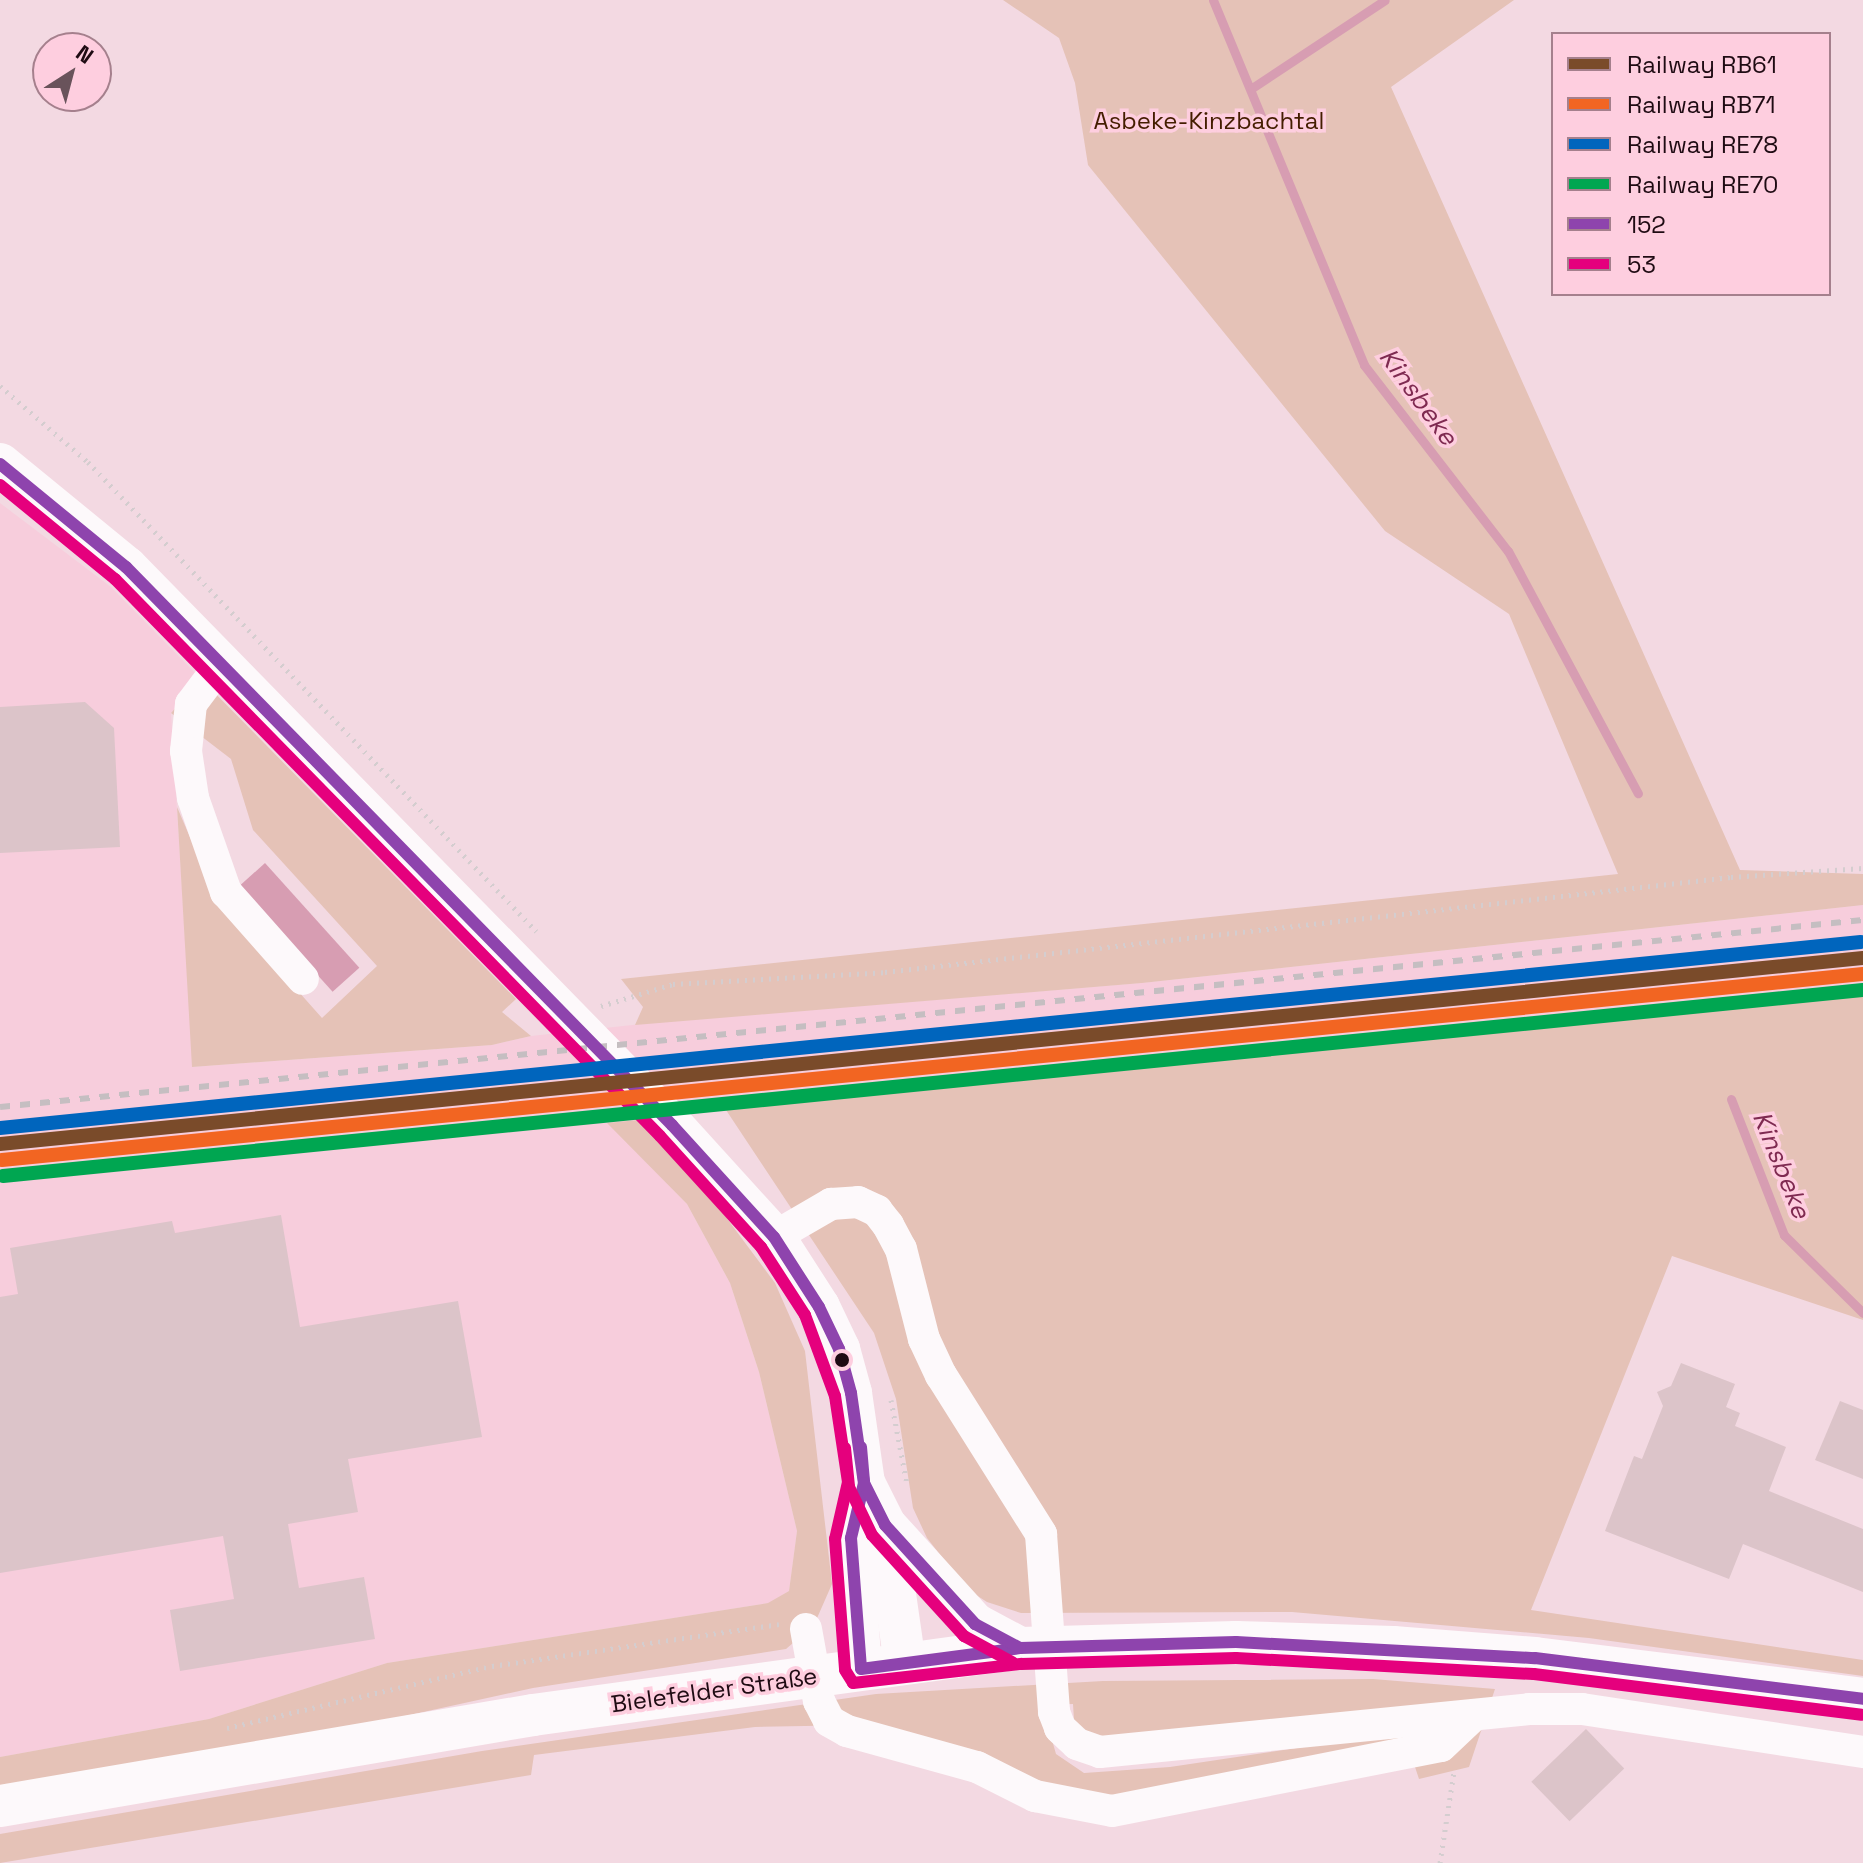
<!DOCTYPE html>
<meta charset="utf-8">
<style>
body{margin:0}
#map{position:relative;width:1863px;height:1863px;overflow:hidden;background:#f3d9e2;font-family:"Space Grotesk",sans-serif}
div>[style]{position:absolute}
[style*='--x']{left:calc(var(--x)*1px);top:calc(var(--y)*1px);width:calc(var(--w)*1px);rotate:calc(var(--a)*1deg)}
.built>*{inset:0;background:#f7cddc}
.green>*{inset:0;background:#e5c2b7}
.water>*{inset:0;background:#d79db2;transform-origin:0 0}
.stream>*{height:9px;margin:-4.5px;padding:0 4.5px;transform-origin:4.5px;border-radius:4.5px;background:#d79db2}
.building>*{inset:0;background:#dcc4c9;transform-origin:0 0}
.path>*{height:5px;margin-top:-2.5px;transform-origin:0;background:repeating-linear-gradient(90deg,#d4cdcf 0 2px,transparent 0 8px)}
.minor>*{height:32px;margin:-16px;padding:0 16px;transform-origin:16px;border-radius:16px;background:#fdf9fb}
.major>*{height:42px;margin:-21px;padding:0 21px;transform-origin:21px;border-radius:21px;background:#fdf9fb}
.rail>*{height:6px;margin-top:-3px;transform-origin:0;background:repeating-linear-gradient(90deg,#c5bec1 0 10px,transparent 0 20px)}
.bus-1>*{height:12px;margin:-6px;padding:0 6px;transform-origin:6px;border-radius:6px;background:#8e44ad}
.bus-2>*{height:12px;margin:-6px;padding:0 6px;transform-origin:6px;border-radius:6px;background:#e5007d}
.rail-1>*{height:14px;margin:-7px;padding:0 7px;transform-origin:7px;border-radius:7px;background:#7a4b2a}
.rail-2>*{height:14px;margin:-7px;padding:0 7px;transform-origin:7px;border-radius:7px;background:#f26522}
.rail-3>*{height:14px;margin:-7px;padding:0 7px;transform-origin:7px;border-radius:7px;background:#0065bd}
.rail-4>*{height:14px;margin:-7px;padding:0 7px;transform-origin:7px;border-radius:7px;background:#00a651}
.dots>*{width:22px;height:22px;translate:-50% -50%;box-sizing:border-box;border:4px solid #fecedf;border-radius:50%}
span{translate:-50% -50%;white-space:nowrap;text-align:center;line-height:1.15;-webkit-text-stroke:7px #fecedf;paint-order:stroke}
.park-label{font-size:24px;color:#441d00}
.street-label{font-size:24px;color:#1f0b13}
.water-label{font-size:26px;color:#7f2a51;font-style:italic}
.legend{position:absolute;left:1551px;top:32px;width:280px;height:264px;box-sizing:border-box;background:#fecedf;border:2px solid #a5808d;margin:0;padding:10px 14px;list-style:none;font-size:24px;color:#1f0b13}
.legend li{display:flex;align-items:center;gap:16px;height:40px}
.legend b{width:40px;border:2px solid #a5808d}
.north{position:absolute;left:32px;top:32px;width:80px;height:80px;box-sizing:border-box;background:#fecedf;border:2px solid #a5808d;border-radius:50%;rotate:36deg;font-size:22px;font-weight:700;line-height:32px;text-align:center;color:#1f0b13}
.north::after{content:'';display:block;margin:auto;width:28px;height:36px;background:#69535b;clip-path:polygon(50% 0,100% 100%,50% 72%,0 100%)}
</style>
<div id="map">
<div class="built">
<i style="clip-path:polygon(0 503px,111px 587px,201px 679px,171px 713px,193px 1067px,492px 1045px,531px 1036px,660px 1022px,1142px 983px,1863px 905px,1863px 989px,608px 1123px,687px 1204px,730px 1283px,759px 1372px,797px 1531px,789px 1591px,769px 1603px,387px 1663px,209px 1719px,0 1757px)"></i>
</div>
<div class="green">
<i style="clip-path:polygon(1003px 0,1514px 0,1391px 87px,1740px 870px,1863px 874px,1863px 905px,1142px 983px,635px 1025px,643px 1007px,621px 979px,1618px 874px,1509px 614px,1385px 531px,1088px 165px,1075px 83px,1059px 38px)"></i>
<i style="clip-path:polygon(201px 679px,516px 999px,502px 1012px,531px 1036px,492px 1045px,192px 1067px,177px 807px,217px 900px,322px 1018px,377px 966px,253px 830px,231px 759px,171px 713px)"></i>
<i style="clip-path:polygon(1863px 989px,1863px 1320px,1672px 1256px,1531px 1610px,1863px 1660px,1863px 1676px,1589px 1638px,1292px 1612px,1021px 1613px,987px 1602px,948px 1577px,952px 1570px,927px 1538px,913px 1508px,896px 1399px,874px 1333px,726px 1110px)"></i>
<i style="clip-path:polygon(638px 1120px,705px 1189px,775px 1283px,805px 1351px,832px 1584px,814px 1625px,786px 1649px,533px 1688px,323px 1734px,0 1789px,0 1757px,209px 1719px,387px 1663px,768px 1603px,789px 1591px,797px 1531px,759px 1372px,730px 1283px,687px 1204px,607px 1123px)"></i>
<i style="clip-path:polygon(evenodd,1373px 1679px,1495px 1689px,1469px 1767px,1419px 1779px,1409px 1749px,1111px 1808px,862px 1725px,755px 1727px,534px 1755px,531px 1775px,0 1863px,0 1834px,482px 1751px,876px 1694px,1103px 1681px,1373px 1679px,1073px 1704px,1074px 1720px,1089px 1737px,1404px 1732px,1170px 1767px,1084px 1773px,1056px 1754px,1042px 1705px,1073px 1704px)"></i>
</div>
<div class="water">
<i style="left:265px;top:863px;width:141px;height:36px;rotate:48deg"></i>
</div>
<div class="stream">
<i style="--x:1213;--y:0;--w:395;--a:67.5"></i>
<i style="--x:1364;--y:365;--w:235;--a:52.3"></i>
<i style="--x:1508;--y:551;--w:275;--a:61.8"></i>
<i style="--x:1252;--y:88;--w:159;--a:-33.5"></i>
<i style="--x:1731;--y:1099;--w:146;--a:68.7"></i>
<i style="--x:1784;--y:1235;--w:111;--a:44.6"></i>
</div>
<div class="building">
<i style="clip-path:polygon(85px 702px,114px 728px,120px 847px,0 853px,0 707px)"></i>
<i style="clip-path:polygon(281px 1215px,300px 1327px,458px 1301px,482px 1437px,348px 1459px,358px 1512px,288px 1524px,299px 1588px,364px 1577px,375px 1639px,180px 1671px,170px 1610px,234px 1599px,223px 1536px,0 1573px,0 1297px,18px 1294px,10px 1248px,172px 1221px,175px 1233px)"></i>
<i style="clip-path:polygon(1681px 1363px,1735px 1384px,1726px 1407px,1740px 1413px,1735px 1426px,1786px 1447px,1769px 1491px,1863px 1529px,1863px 1592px,1743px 1544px,1729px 1579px,1605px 1531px,1634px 1456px,1642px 1459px,1663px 1406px,1657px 1392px,1671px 1386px)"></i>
<i style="clip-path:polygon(1840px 1401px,1863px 1410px,1863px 1479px,1815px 1460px)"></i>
<i style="left:1586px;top:1729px;width:55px;height:76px;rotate:46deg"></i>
</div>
<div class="path">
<i style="--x:0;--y:386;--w:116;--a:40.8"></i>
<i style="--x:88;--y:462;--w:649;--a:46.31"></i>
<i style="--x:601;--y:1006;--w:75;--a:-17"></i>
<i style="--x:673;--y:984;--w:212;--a:-3.2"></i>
<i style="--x:885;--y:972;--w:851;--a:-6.41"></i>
<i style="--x:1731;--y:877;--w:132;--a:-3.9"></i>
<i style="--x:891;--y:1400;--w:86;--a:79.2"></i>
<i style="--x:227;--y:1728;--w:272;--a:-13.2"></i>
<i style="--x:492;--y:1666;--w:290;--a:-8.3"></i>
<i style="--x:1440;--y:1863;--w:93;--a:-81.3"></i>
</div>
<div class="minor">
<i style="--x:221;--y:664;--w:50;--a:126.9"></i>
<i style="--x:191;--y:704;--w:47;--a:96.1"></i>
<i style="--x:186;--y:751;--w:48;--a:81.5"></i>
<i style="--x:193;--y:798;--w:100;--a:70.7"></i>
<i style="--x:226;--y:892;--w:116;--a:48.5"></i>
<i style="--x:774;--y:1237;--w:66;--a:-30.1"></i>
<i style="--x:831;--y:1204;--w:27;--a:-4"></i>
<i style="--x:858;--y:1202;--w:21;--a:25"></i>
<i style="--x:877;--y:1211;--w:18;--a:52"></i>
<i style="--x:888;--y:1225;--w:27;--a:62"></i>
<i style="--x:901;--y:1249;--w:93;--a:75.7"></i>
<i style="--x:924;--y:1339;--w:40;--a:65"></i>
<i style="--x:941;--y:1375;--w:188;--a:57.8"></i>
<i style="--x:1041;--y:1534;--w:178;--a:85.8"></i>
<i style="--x:1054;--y:1712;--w:17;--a:69"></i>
<i style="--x:1060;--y:1728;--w:23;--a:43"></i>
<i style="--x:1077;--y:1744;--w:24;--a:19"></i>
<i style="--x:1100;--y:1752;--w:431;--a:-5.7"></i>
<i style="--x:1529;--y:1709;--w:53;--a:0"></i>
<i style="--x:1582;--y:1709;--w:284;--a:8.7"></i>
<i style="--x:806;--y:1629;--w:73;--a:79.8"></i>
<i style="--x:819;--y:1701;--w:22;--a:63"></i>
<i style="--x:829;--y:1721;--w:21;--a:29"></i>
<i style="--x:847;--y:1731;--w:135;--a:15.5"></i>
<i style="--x:977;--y:1767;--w:65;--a:26.6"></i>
<i style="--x:1035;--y:1796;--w:78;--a:11"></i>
<i style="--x:1112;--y:1811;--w:335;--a:-11.2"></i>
<i style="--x:1441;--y:1746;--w:45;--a:-43.2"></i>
</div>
<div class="major">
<i style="--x:0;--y:464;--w:163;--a:39.3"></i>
<i style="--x:126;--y:567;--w:781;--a:45.62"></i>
<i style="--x:672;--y:1125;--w:151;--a:47.7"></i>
<i style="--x:774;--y:1237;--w:83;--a:57.3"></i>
<i style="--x:819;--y:1307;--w:47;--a:64.5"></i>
<i style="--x:839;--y:1349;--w:46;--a:74.7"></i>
<i style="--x:851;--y:1393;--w:91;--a:81.8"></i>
<i style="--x:864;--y:1483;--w:57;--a:103.3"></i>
<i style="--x:851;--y:1538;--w:131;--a:85.6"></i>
<i style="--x:864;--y:1483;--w:47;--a:63.4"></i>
<i style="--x:885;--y:1525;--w:140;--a:81.8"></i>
<i style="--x:886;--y:1526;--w:132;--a:47.8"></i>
<i style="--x:975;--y:1624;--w:51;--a:28.1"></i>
<i style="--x:0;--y:1806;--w:541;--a:-9.69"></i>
<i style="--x:533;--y:1715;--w:492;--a:-7.8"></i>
<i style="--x:1020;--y:1648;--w:216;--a:-1.6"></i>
<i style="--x:1236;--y:1642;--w:157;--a:1.8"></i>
<i style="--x:1393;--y:1647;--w:142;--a:4.4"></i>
<i style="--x:1535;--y:1658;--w:331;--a:7.1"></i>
</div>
<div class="rail">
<i style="--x:0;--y:1107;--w:1872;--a:-5.73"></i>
<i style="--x:0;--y:1125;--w:1872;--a:-5.67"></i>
</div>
<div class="bus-1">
<i style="--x:0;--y:464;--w:163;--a:39.3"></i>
<i style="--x:126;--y:567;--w:781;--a:45.62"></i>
<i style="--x:672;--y:1125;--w:151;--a:47.7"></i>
<i style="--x:774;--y:1237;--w:83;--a:57.3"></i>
<i style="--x:819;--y:1307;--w:47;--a:64.5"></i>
<i style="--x:839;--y:1349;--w:46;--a:74.7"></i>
<i style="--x:851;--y:1393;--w:91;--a:81.8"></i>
<i style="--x:864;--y:1483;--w:57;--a:103.3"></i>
<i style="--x:851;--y:1538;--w:131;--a:85.6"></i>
<i style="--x:861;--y:1669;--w:160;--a:-7.5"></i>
<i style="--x:1020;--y:1648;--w:216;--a:-1.6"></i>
<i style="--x:1236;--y:1642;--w:299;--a:3.1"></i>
<i style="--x:1535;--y:1658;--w:331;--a:7.1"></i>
<i style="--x:861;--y:1447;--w:36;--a:85"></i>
<i style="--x:864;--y:1483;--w:47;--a:63.4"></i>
<i style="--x:885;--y:1525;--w:134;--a:47.7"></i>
<i style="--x:975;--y:1624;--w:51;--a:28.1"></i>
</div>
<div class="bus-2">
<i style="--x:0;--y:485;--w:149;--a:39.3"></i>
<i style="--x:115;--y:579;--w:779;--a:45.62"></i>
<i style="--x:660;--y:1136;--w:150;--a:47.7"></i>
<i style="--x:761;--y:1247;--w:81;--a:57.1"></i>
<i style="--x:805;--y:1315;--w:86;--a:69.7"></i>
<i style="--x:835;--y:1396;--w:87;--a:81.4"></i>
<i style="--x:848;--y:1482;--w:58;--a:102.8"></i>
<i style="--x:835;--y:1539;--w:131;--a:85.6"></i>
<i style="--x:845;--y:1670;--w:15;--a:58"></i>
<i style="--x:853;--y:1683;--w:169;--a:-6.5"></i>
<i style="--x:1021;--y:1664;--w:215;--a:-1.6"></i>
<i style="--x:1236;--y:1658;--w:298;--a:3.1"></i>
<i style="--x:1534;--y:1674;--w:330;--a:7.1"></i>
<i style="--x:845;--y:1448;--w:39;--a:84"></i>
<i style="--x:849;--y:1487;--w:53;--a:64.4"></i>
<i style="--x:872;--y:1535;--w:137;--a:47.7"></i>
<i style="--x:964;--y:1636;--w:55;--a:28.4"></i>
</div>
<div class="rail-1">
<i style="--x:0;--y:1144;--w:1872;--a:-5.7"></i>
</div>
<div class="rail-2">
<i style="--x:2;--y:1160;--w:1870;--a:-5.71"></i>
</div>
<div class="rail-3">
<i style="--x:0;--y:1128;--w:1870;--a:-5.71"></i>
</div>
<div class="rail-4">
<i style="--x:3;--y:1176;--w:1869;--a:-5.71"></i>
</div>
<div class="dots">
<i style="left:842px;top:1360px;background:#1f0b13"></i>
</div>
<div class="park-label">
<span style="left:1209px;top:121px">Asbeke-Kinzbachtal</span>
</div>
<div class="street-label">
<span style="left:714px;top:1690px;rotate:-8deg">Bielefelder Straße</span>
</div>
<div class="water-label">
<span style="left:1418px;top:397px;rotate:54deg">Kinsbeke</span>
<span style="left:1781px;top:1165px;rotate:68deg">Kinsbeke</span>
</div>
<ul class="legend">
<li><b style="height:10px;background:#7a4b2a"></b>Railway RB61</li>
<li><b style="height:10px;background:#f26522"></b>Railway RB71</li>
<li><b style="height:10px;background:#0065bd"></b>Railway RE78</li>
<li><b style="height:10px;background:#00a651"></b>Railway RE70</li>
<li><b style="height:10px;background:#8e44ad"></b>152</li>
<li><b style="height:10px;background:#e5007d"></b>53</li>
</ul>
<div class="north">N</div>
</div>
